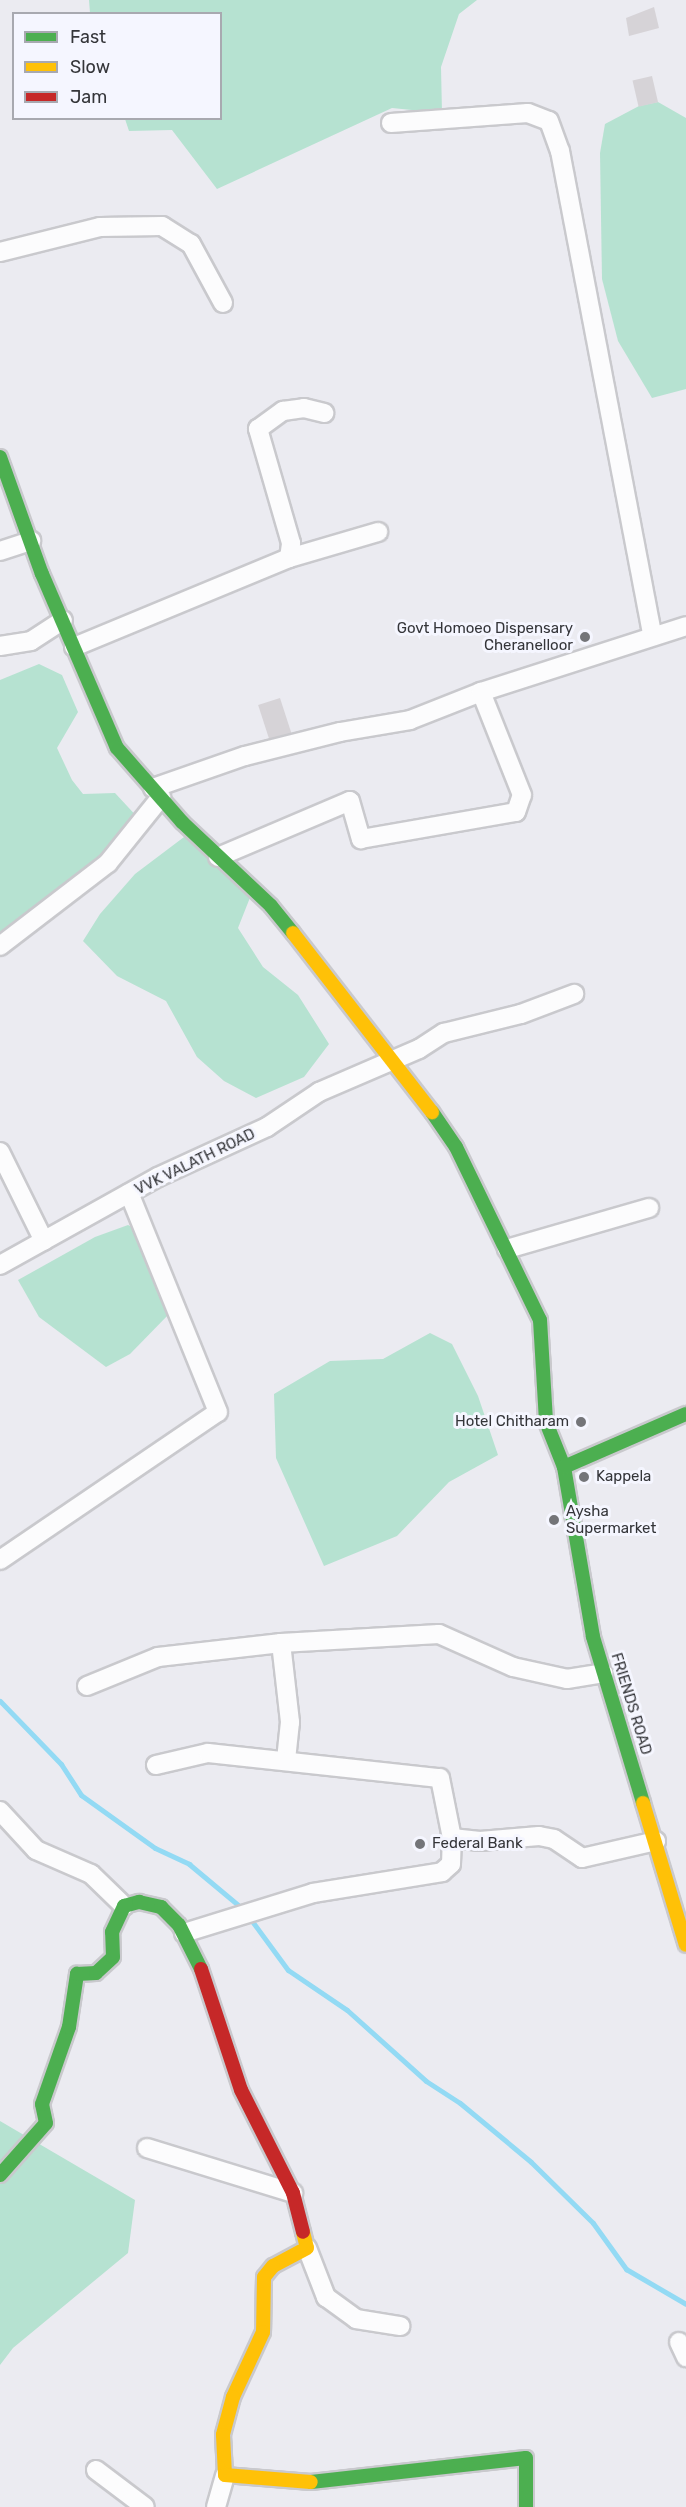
<!DOCTYPE html>
<style>
body{margin:0}
#map{position:relative;width:686px;height:2507px;overflow:hidden;background:#ebebf1;font-family:Rubik,sans-serif}
div>[style]{position:absolute}
[style*='--x']{left:calc(var(--x)*1px);top:calc(var(--y)*1px);width:calc(var(--w)*1px);rotate:calc(var(--a)*1deg)}
.green>*{inset:0;background:#b6e2d1}
.stream>*{height:5px;margin:-2.5px;padding:0 2.5px;transform-origin:2.5px;border-radius:2.5px;background:#93daf4}
.building>*{inset:0;background:#d6d3d7;transform-origin:0 0}
.roads{filter:drop-shadow(2px 0 #c9c9cd) drop-shadow(-2px 0 #c9c9cd) drop-shadow(0 2px #c9c9cd) drop-shadow(0 -2px #c9c9cd)}
.street>*{height:18px;margin:-9px;padding:0 9px;transform-origin:9px;border-radius:9px;background:#fcfcfd}
.fast>*{height:14px;margin:-7px;padding:0 7px;transform-origin:7px;border-radius:7px;background:#4caf50}
.slow>*{height:14px;margin:-7px;padding:0 7px;transform-origin:7px;border-radius:7px;background:#ffc107}
.jam>*{height:14px;margin:-7px;padding:0 7px;transform-origin:7px;border-radius:7px;background:#c62828}
.dots>*{width:16px;height:16px;translate:-50% -50%;box-sizing:border-box;border:3px solid #f5f6ff;border-radius:50%}
span{translate:-50% -50%;white-space:nowrap;text-align:center;line-height:1.15;-webkit-text-stroke:6px #f5f6ff;paint-order:stroke}
.poi-label{font-size:15px;color:#343539}
.right{translate:-100% -50%;text-align:right}
.left{translate:0 -50%;text-align:left}
.street-label{font-size:15px;color:#343539}
.legend{position:absolute;left:12px;top:12px;width:210px;height:108px;box-sizing:border-box;background:#f5f6ff;border:2px solid #a8a9b0;margin:0;padding:8px 10px;list-style:none;font-size:18px;color:#343539}
.legend li{display:flex;align-items:center;gap:12px;height:30px}
.legend b{width:30px;border:2px solid #a8a9b0}
</style>
<div id="map">
<div class="green">
<i style="clip-path:polygon(89px 0,477px 0,459px 14px,441px 67px,442px 113px,392px 108px,217px 189px,172px 130px,129px 131px,125px 119px,220px 118px,220px 14px,90px 13px)"></i>
<i style="clip-path:polygon(658px 102px,686px 118px,686px 389px,652px 398px,618px 341px,602px 279px,600px 153px,605px 124px,639px 106px)"></i>
<i style="clip-path:polygon(39px 664px,62px 675px,78px 712px,57px 748px,72px 780px,83px 794px,115px 793px,141px 821px,122px 844px,0 946px,0 680px)"></i>
<i style="clip-path:polygon(192px 831px,253px 890px,238px 928px,263px 967px,298px 995px,329px 1044px,304px 1077px,256px 1098px,224px 1081px,197px 1057px,166px 1001px,117px 976px,83px 941px,100px 914px,135px 874px)"></i>
<i style="clip-path:polygon(128px 1225px,145px 1234px,171px 1312px,130px 1354px,106px 1367px,39px 1317px,18px 1280px,95px 1237px)"></i>
<i style="clip-path:polygon(430px 1333px,452px 1344px,478px 1396px,498px 1455px,449px 1482px,397px 1536px,324px 1566px,276px 1458px,274px 1394px,330px 1361px,383px 1359px)"></i>
<i style="clip-path:polygon(0 2121px,135px 2200px,128px 2253px,13px 2348px,0 2365px)"></i>
</div>
<div class="stream">
<i style="--x:0;--y:1701;--w:88;--a:45.9"></i>
<i style="--x:61;--y:1764;--w:37;--a:57"></i>
<i style="--x:81;--y:1795;--w:91;--a:35.6"></i>
<i style="--x:155;--y:1848;--w:38;--a:25"></i>
<i style="--x:189;--y:1864;--w:72;--a:39.9"></i>
<i style="--x:249;--y:1917;--w:66;--a:53.7"></i>
<i style="--x:288;--y:1970;--w:71;--a:34.1"></i>
<i style="--x:347;--y:2010;--w:106;--a:41.9"></i>
<i style="--x:426;--y:2081;--w:40;--a:32.9"></i>
<i style="--x:460;--y:2103;--w:92;--a:39.7"></i>
<i style="--x:531;--y:2162;--w:87;--a:44.5"></i>
<i style="--x:593;--y:2223;--w:57;--a:54.3"></i>
<i style="--x:626;--y:2269;--w:69;--a:30.3"></i>
</div>
<div class="building">
<i style="clip-path:polygon(654px 7px,659px 28px,629px 36px,626px 18px)"></i>
<i style="left:652px;top:76px;width:27px;height:20px;rotate:77deg"></i>
<i style="left:280px;top:698px;width:38px;height:23px;rotate:72deg"></i>
</div>
<div class="roads">
<div class="street">
<i style="--x:391;--y:123;--w:137;--a:-4.2"></i>
<i style="--x:528;--y:113;--w:22;--a:21"></i>
<i style="--x:549;--y:121;--w:32;--a:70"></i>
<i style="--x:560;--y:151;--w:493;--a:79.2"></i>
<i style="--x:0;--y:252;--w:103;--a:-14"></i>
<i style="--x:100;--y:227;--w:62;--a:-0.9"></i>
<i style="--x:162;--y:226;--w:34;--a:32"></i>
<i style="--x:191;--y:244;--w:67;--a:61.5"></i>
<i style="--x:0;--y:551;--w:33;--a:-18"></i>
<i style="--x:289;--y:558;--w:93;--a:-16.3"></i>
<i style="--x:0;--y:646;--w:31;--a:-9"></i>
<i style="--x:31;--y:641;--w:38;--a:-33"></i>
<i style="--x:74;--y:647;--w:233;--a:-22.5"></i>
<i style="--x:289;--y:558;--w:15;--a:-82"></i>
<i style="--x:291;--y:543;--w:119;--a:-106.1"></i>
<i style="--x:258;--y:429;--w:31;--a:-36"></i>
<i style="--x:283;--y:411;--w:21;--a:-8"></i>
<i style="--x:304;--y:408;--w:21;--a:14"></i>
<i style="--x:153;--y:788;--w:97;--a:-19.2"></i>
<i style="--x:245;--y:756;--w:98;--a:-14.2"></i>
<i style="--x:340;--y:732;--w:71;--a:-9.7"></i>
<i style="--x:410;--y:720;--w:76;--a:-21.5"></i>
<i style="--x:481;--y:692;--w:215;--a:-17.8"></i>
<i style="--x:218;--y:857;--w:143;--a:-23"></i>
<i style="--x:350;--y:801;--w:40;--a:74"></i>
<i style="--x:361;--y:839;--w:157;--a:-9.9"></i>
<i style="--x:516;--y:812;--w:18;--a:-71"></i>
<i style="--x:522;--y:795;--w:111;--a:-111.7"></i>
<i style="--x:0;--y:946;--w:136;--a:-37.5"></i>
<i style="--x:108;--y:863;--w:85;--a:-51.2"></i>
<i style="--x:0;--y:1152;--w:99;--a:63.7"></i>
<i style="--x:507;--y:1249;--w:148;--a:-16.1"></i>
<i style="--x:0;--y:1265;--w:181;--a:-29.1"></i>
<i style="--x:158;--y:1177;--w:120;--a:-24.6"></i>
<i style="--x:267;--y:1127;--w:63;--a:-33.9"></i>
<i style="--x:319;--y:1092;--w:109;--a:-23.3"></i>
<i style="--x:419;--y:1049;--w:30;--a:-33"></i>
<i style="--x:444;--y:1033;--w:79;--a:-13.9"></i>
<i style="--x:521;--y:1014;--w:57;--a:-20.7"></i>
<i style="--x:0;--y:1560;--w:263;--a:-34.2"></i>
<i style="--x:218;--y:1412;--w:236;--a:-112.1"></i>
<i style="--x:281;--y:1643;--w:158;--a:-3.3"></i>
<i style="--x:439;--y:1634;--w:81;--a:24"></i>
<i style="--x:513;--y:1667;--w:55;--a:12.5"></i>
<i style="--x:567;--y:1679;--w:37;--a:-9"></i>
<i style="--x:87;--y:1686;--w:77;--a:-22.2"></i>
<i style="--x:158;--y:1657;--w:124;--a:-6.5"></i>
<i style="--x:281;--y:1643;--w:80;--a:83.5"></i>
<i style="--x:290;--y:1722;--w:38;--a:96"></i>
<i style="--x:156;--y:1765;--w:53;--a:-13"></i>
<i style="--x:208;--y:1753;--w:233;--a:6.2"></i>
<i style="--x:440;--y:1778;--w:61;--a:78.7"></i>
<i style="--x:0;--y:1811;--w:53;--a:47.3"></i>
<i style="--x:36;--y:1850;--w:60;--a:23.6"></i>
<i style="--x:91;--y:1874;--w:46;--a:44.1"></i>
<i style="--x:184;--y:1933;--w:135;--a:-17.2"></i>
<i style="--x:313;--y:1893;--w:131;--a:-9.2"></i>
<i style="--x:442;--y:1872;--w:12;--a:-42"></i>
<i style="--x:451;--y:1864;--w:26;--a:-88"></i>
<i style="--x:452;--y:1838;--w:28;--a:6"></i>
<i style="--x:480;--y:1841;--w:59;--a:-4.8"></i>
<i style="--x:539;--y:1836;--w:15;--a:11"></i>
<i style="--x:554;--y:1839;--w:34;--a:34"></i>
<i style="--x:582;--y:1858;--w:76;--a:-12.9"></i>
<i style="--x:147;--y:2148;--w:153;--a:17.1"></i>
<i style="--x:307;--y:2248;--w:53;--a:68.8"></i>
<i style="--x:326;--y:2297;--w:37;--a:36"></i>
<i style="--x:356;--y:2319;--w:45;--a:9"></i>
<i style="--x:679;--y:2342;--w:17;--a:65"></i>
<i style="--x:96;--y:2470;--w:61;--a:37.1"></i>
<i style="--x:216;--y:2507;--w:33;--a:-74"></i>
</div>
<div class="fast">
<i style="--x:0;--y:457;--w:124;--a:70.3"></i>
<i style="--x:42;--y:574;--w:189;--a:66.7"></i>
<i style="--x:117;--y:748;--w:98;--a:48.7"></i>
<i style="--x:182;--y:822;--w:122;--a:43.3"></i>
<i style="--x:271;--y:906;--w:35;--a:51"></i>
<i style="--x:432;--y:1112;--w:42;--a:55.6"></i>
<i style="--x:456;--y:1147;--w:192;--a:64.1"></i>
<i style="--x:540;--y:1320;--w:102;--a:86.6"></i>
<i style="--x:546;--y:1422;--w:48;--a:68.2"></i>
<i style="--x:564;--y:1467;--w:172;--a:80.3"></i>
<i style="--x:593;--y:1637;--w:173;--a:73.2"></i>
<i style="--x:564;--y:1467;--w:133;--a:-23.5"></i>
<i style="--x:0;--y:2175;--w:69;--a:-48.5"></i>
<i style="--x:46;--y:2123;--w:19;--a:-102"></i>
<i style="--x:42;--y:2104;--w:82;--a:-70.7"></i>
<i style="--x:69;--y:2027;--w:54;--a:-81.4"></i>
<i style="--x:77;--y:1974;--w:19;--a:-3"></i>
<i style="--x:96;--y:1973;--w:23;--a:-43"></i>
<i style="--x:113;--y:1957;--w:25;--a:-92"></i>
<i style="--x:112;--y:1932;--w:29;--a:-65"></i>
<i style="--x:124;--y:1906;--w:16;--a:-15"></i>
<i style="--x:139;--y:1902;--w:23;--a:13"></i>
<i style="--x:161;--y:1907;--w:25;--a:45"></i>
<i style="--x:179;--y:1925;--w:49;--a:63.4"></i>
<i style="--x:311;--y:2482;--w:216;--a:-6.4"></i>
<i style="--x:526;--y:2458;--w:49;--a:90"></i>
</div>
<div class="slow">
<i style="--x:293;--y:933;--w:227;--a:52.2"></i>
<i style="--x:643;--y:1803;--w:148;--a:73.2"></i>
<i style="--x:303;--y:2232;--w:16;--a:76"></i>
<i style="--x:307;--y:2248;--w:38;--a:152"></i>
<i style="--x:273;--y:2266;--w:14;--a:129"></i>
<i style="--x:264;--y:2277;--w:55;--a:91"></i>
<i style="--x:263;--y:2332;--w:72;--a:114.8"></i>
<i style="--x:233;--y:2397;--w:39;--a:105"></i>
<i style="--x:223;--y:2435;--w:40;--a:87.1"></i>
<i style="--x:225;--y:2475;--w:86;--a:4.7"></i>
</div>
<div class="jam">
<i style="--x:201;--y:1969;--w:127;--a:71.7"></i>
<i style="--x:241;--y:2090;--w:115;--a:63.2"></i>
<i style="--x:293;--y:2193;--w:40;--a:75.6"></i>
</div>
</div>
<div class="dots">
<i style="left:585px;top:637px;background:#747579"></i>
<i style="left:581px;top:1422px;background:#747579"></i>
<i style="left:584px;top:1477px;background:#747579"></i>
<i style="left:554px;top:1520px;background:#747579"></i>
<i style="left:420px;top:1844px;background:#747579"></i>
</div>
<div class="poi-label">
<span class="right" style="left:573px;top:637px">Govt Homoeo Dispensary<br>Cheranelloor</span>
<span class="right" style="left:569px;top:1422px">Hotel Chitharam</span>
<span class="left" style="left:596px;top:1477px">Kappela</span>
<span class="left" style="left:566px;top:1520px">Aysha<br>Supermarket</span>
<span class="left" style="left:432px;top:1844px">Federal Bank</span>
</div>
<div class="street-label">
<span style="left:195px;top:1162px;rotate:-26deg">VVK VALATH ROAD</span>
<span style="left:631px;top:1704px;rotate:73deg">FRIENDS ROAD</span>
</div>
<ul class="legend">
<li><b style="height:8px;background:#4caf50"></b>Fast</li>
<li><b style="height:8px;background:#ffc107"></b>Slow</li>
<li><b style="height:8px;background:#c62828"></b>Jam</li>
</ul>
</div>
